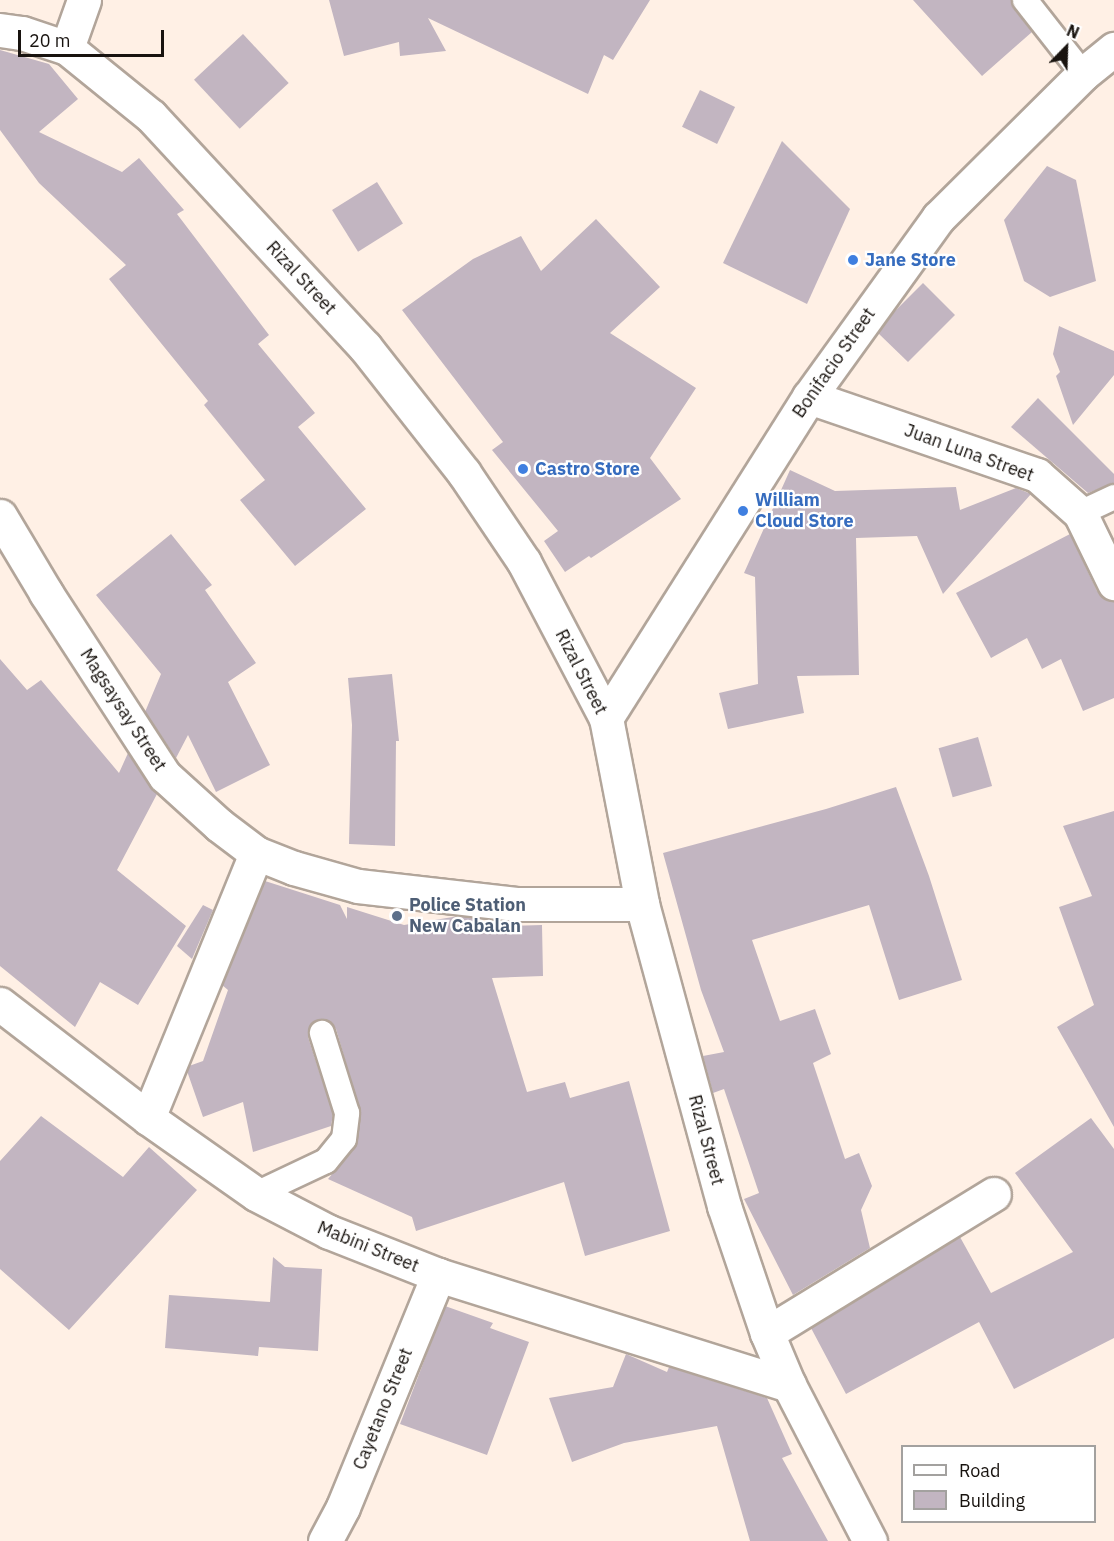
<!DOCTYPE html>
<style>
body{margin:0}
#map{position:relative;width:1114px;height:1541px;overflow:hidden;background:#fff0e5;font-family:"IBM Plex Sans",sans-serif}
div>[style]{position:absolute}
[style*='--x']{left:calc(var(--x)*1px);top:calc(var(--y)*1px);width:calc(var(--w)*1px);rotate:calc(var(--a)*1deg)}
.building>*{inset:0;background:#c2b5c1;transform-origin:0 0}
.roads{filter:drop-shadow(2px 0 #b2a59a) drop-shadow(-2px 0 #b2a59a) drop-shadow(0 2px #b2a59a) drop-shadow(0 -2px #b2a59a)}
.lane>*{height:24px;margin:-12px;padding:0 12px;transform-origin:12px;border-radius:12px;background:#fff}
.street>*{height:33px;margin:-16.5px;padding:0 16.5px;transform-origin:16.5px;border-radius:16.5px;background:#fff}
.dots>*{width:16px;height:16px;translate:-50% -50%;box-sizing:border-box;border:3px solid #fff;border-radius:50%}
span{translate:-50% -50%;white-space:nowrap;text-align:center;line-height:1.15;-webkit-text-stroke:4.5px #fff;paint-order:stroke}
.shop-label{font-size:18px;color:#366cbe;font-weight:700}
.left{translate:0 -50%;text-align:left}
.street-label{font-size:18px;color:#18130f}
.service-label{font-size:18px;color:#4e5e75;font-weight:700}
.legend{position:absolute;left:901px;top:1445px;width:195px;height:78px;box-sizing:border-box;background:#fff;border:2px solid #a3a19f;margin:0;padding:8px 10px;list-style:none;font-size:18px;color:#18130f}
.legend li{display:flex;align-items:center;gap:12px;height:30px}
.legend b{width:30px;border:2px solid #a3a19f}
.north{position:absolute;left:1036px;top:18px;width:60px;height:60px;-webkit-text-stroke:4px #fff;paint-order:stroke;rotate:23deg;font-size:16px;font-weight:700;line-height:24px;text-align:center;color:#18130f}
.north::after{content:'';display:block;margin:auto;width:21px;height:27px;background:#18130f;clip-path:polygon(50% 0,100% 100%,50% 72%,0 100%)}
.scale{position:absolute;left:18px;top:30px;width:146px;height:27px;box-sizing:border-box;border:3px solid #18130f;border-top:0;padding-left:8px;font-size:18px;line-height:21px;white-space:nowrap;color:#18130f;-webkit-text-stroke:4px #fff;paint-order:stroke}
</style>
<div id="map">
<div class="building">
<i style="clip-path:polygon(329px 0,650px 0,613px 60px,604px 55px,588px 94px,428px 18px,446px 51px,400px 56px,399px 42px,344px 56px)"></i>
<i style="clip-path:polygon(913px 0,1011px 0,1014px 9px,1032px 32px,982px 76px)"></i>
<i style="left:243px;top:34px;width:67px;height:67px;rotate:47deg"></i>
<i style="clip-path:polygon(0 50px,49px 64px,78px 99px,39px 132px,122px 172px,139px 158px,184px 210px,177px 214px,269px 335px,258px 344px,315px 413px,298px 427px,366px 509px,295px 566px,240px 500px,265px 480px,204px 405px,208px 401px,109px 279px,126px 265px,39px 183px,0 130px)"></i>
<i style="left:700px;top:90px;width:39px;height:41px;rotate:26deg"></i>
<i style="clip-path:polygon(782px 141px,850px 209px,807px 304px,723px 263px)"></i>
<i style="clip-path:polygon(1047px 166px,1076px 180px,1096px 281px,1050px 297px,1024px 281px,1004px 220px)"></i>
<i style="left:377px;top:182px;width:49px;height:53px;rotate:58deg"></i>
<i style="clip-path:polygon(596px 219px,660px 287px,610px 333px,696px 388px,650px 458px,681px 499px,591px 558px,589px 556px,565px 572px,544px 541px,558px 531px,492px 450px,503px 442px,402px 310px,473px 259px,521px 236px,541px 271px)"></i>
<i style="clip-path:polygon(923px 283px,955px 315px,908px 362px,878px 333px,892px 314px)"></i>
<i style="clip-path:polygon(1059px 326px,1114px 351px,1114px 375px,1073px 425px,1056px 376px,1060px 372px,1053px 354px)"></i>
<i style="clip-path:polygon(1038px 398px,1114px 474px,1114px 483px,1088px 493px,1011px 427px)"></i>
<i style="clip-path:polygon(790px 470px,835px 491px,956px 487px,960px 510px,1016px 488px,1031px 494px,943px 594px,917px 536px,856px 538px,859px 675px,797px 676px,804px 713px,728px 729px,719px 693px,758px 684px,755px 577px,744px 573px)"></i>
<i style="clip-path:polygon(171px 534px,212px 585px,205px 590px,256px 663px,228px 682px,270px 765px,216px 792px,188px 735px,176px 758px,145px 712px,161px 674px,96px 595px)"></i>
<i style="clip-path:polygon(1070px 534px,1097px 591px,1104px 599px,1114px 602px,1114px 698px,1083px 711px,1061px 659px,1042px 669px,1027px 638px,991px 658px,956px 593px)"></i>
<i style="clip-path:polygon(0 659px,27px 690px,41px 680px,119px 773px,128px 753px,157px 794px,117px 870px,186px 926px,138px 1005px,100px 982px,75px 1027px,0 966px)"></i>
<i style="clip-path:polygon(392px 674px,399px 741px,396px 741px,395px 846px,349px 844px,352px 725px,348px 678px)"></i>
<i style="left:978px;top:737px;width:51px;height:41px;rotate:74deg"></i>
<i style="clip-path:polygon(896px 787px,929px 876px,962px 980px,899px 1000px,869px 905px,752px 940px,780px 1021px,815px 1009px,831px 1054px,813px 1063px,845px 1159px,859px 1153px,872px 1186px,861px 1210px,870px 1248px,793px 1295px,744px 1199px,759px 1193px,724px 1089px,713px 1093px,703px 1056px,724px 1052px,701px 990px,663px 853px,826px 809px)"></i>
<i style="clip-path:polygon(1114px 811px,1114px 1127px,1057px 1027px,1094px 1005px,1059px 907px,1092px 896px,1063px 826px)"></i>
<i style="clip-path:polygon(265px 881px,340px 905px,347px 919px,347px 907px,404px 925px,459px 916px,474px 918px,477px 927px,542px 925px,543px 976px,492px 978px,527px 1092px,565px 1082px,570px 1098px,629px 1081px,670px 1231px,585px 1256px,564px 1182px,416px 1231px,412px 1217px,328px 1179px,355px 1147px,361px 1114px,336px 1029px,326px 1019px,312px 1023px,308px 1037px,333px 1114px,331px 1126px,253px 1152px,243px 1102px,203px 1117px,187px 1071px,189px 1066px,203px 1061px,228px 990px,222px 985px)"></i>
<i style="clip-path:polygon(203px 905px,213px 910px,192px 959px,177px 946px)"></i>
<i style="clip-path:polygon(41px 1116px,123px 1177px,149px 1147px,197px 1190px,69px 1330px,0 1269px,0 1161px)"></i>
<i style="clip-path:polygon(1091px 1118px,1114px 1149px,1114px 1338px,1014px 1389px,979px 1322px,846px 1394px,811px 1328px,960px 1237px,991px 1293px,1073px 1252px,1015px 1173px)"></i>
<i style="clip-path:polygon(273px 1257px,285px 1267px,322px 1269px,318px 1351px,259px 1347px,258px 1356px,165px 1348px,169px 1295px,270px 1302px)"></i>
<i style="clip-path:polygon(445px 1306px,493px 1323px,490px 1328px,529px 1342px,487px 1455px,400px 1424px)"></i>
<i style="clip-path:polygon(626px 1354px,667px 1372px,669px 1367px,767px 1398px,792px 1454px,782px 1458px,828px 1541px,750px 1541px,717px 1426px,624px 1443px,572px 1462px,549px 1398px,613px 1387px)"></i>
</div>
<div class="roads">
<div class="lane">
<i style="--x:1025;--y:0;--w:94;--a:51.9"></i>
<i style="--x:1080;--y:513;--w:38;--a:-25"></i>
<i style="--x:256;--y:1194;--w:77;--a:-25.2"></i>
<i style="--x:326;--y:1161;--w:28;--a:-51"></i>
<i style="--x:344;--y:1139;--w:26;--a:-83"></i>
<i style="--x:347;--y:1113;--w:84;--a:-107.4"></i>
</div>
<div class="street">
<i style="--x:0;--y:30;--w:22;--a:8"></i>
<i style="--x:22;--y:33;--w:47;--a:18.4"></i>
<i style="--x:67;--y:48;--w:108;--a:39"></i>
<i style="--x:151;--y:116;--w:315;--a:47.2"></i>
<i style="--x:365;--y:347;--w:160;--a:51.8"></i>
<i style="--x:464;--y:473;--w:107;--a:56"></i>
<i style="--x:524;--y:562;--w:176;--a:62.3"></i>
<i style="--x:606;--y:718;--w:189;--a:79"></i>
<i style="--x:642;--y:904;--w:313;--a:74.8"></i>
<i style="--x:724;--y:1206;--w:134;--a:71.3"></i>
<i style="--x:767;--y:1333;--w:56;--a:67.1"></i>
<i style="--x:789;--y:1385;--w:176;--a:62.6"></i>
<i style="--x:67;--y:48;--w:51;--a:-70.5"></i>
<i style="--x:809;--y:397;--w:241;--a:18.9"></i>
<i style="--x:1037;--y:475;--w:57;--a:41.5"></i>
<i style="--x:1080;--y:513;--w:78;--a:64.1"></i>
<i style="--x:0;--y:516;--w:90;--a:59.1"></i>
<i style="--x:46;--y:593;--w:218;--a:57"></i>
<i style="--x:165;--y:776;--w:73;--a:42.2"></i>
<i style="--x:219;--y:825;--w:46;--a:37.1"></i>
<i style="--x:256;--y:853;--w:41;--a:21.5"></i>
<i style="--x:294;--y:868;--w:66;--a:15.7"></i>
<i style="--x:358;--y:886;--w:159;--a:6.5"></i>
<i style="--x:516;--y:904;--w:126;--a:0"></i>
<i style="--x:606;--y:718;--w:380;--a:-57.7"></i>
<i style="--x:809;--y:397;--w:221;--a:-54.2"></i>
<i style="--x:938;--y:218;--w:204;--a:-44.8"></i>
<i style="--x:1083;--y:74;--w:40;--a:-39"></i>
<i style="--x:0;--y:1004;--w:187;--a:37.6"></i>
<i style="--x:148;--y:1118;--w:132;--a:35.1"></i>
<i style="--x:256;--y:1194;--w:82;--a:27.5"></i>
<i style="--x:329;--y:1232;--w:117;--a:21.5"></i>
<i style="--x:438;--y:1275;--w:368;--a:17.4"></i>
<i style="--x:148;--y:1118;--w:286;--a:-67.8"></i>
<i style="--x:767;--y:1333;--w:266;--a:-31.5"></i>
<i style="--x:325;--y:1541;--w:38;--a:-62"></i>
<i style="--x:343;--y:1507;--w:251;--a:-67.7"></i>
</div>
</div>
<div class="dots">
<i style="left:853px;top:260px;background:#3f7fe0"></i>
<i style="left:523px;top:469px;background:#3f7fe0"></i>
<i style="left:743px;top:511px;background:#3f7fe0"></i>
<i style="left:397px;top:916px;background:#5c6f8a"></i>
</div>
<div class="shop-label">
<span class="left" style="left:865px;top:260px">Jane Store</span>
<span class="left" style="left:535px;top:469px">Castro Store</span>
<span class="left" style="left:755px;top:511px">William<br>Cloud Store</span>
</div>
<div class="street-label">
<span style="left:301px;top:278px;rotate:47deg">Rizal Street</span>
<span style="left:834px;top:363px;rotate:-55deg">Bonifacio Street</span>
<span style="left:969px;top:453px;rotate:20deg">Juan Luna Street</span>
<span style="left:581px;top:672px;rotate:63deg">Rizal Street</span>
<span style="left:123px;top:710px;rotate:57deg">Magsaysay Street</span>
<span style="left:706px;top:1140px;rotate:75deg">Rizal Street</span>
<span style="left:368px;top:1247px;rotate:22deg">Mabini Street</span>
<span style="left:383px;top:1409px;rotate:-68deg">Cayetano Street</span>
</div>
<div class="service-label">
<span class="left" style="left:409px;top:916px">Police Station<br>New Cabalan</span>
</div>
<ul class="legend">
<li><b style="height:8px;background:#fff"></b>Road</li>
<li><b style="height:16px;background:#c2b5c1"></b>Building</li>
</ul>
<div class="north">N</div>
<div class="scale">20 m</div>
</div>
